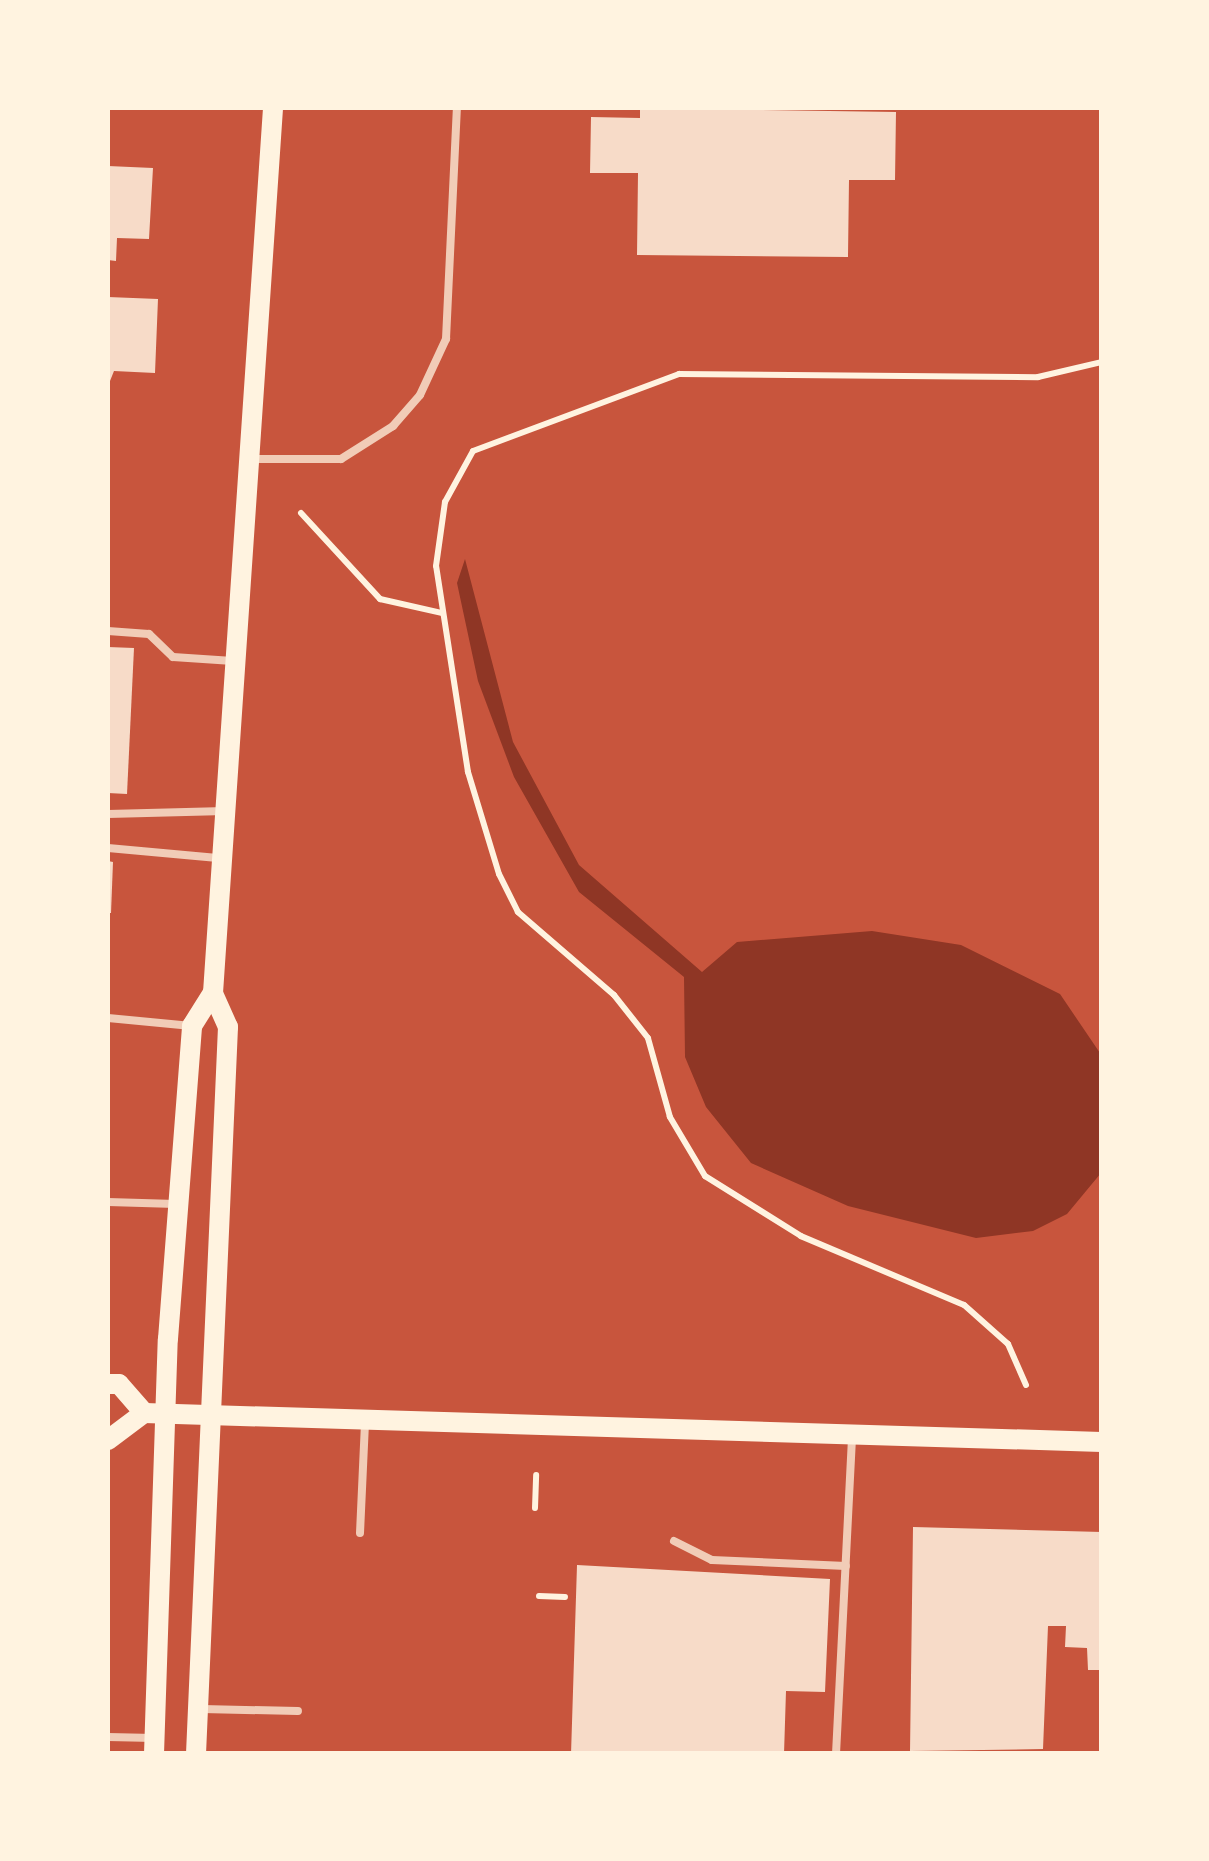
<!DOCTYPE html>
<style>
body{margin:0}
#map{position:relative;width:1209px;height:1861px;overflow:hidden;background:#c8553d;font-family:Montserrat,sans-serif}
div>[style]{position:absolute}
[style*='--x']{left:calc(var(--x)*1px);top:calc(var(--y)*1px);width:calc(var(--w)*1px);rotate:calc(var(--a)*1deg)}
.water>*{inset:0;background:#8f3625}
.building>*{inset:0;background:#f7dbc8}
.path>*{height:6px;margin:-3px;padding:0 3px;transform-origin:3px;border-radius:3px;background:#fff3e0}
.service>*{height:8px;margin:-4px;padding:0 4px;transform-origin:4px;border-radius:4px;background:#f1ccb7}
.secondary>*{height:20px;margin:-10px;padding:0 10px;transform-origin:10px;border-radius:10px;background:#fff3e0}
span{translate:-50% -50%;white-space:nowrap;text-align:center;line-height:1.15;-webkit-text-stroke:10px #fff3e0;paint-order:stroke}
.frame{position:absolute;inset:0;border:110px solid #fff3e0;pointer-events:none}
</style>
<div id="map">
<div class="water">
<i style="clip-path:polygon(465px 559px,513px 742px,579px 865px,702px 972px,737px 942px,872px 931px,961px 945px,1060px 994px,1102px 1056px,1101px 1173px,1067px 1214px,1033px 1231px,976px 1238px,848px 1206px,751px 1163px,706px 1107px,685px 1057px,684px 977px,579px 892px,514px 777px,478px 681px,457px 583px)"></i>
</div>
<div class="building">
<i style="clip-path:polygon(640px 108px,896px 112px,895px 180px,849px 180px,848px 257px,637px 255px,638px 173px,590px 173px,591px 117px,640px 118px)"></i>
<i style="clip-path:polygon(108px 166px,153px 168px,149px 239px,117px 238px,116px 261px,108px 260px)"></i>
<i style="clip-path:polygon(108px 297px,158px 299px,155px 373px,114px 371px,108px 386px)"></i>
<i style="clip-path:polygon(108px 647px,134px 648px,127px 794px,108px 793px)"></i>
<i style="clip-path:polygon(108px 861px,113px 862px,111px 913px,108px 913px)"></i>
<i style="clip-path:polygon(913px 1527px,1102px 1532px,1102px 1670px,1088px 1670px,1087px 1648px,1065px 1647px,1066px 1626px,1048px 1626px,1043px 1749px,910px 1751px)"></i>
<i style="clip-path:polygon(577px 1565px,830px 1579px,825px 1692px,786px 1691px,784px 1754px,571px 1754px)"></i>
</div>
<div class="path">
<i style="--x:301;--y:513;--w:117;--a:47.4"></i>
<i style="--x:380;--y:599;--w:64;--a:12.7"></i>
<i style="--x:1026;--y:1385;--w:45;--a:-113.7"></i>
<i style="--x:1008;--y:1344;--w:59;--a:-138.4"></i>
<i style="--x:964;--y:1305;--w:177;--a:-157.1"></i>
<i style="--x:801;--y:1236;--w:113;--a:-148"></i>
<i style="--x:705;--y:1176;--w:69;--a:-120.7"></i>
<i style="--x:670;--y:1117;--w:82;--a:-105.6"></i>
<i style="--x:648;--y:1038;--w:55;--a:-128.3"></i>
<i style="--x:614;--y:995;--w:127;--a:-139.2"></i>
<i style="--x:518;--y:912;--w:42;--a:-116.6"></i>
<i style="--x:499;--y:874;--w:107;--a:-106.9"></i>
<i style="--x:468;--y:772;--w:208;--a:-98.8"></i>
<i style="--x:436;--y:566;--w:65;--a:-82"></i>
<i style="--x:445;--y:502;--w:58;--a:-61.2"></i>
<i style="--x:473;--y:451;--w:220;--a:-20.5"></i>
<i style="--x:679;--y:374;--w:359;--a:0.5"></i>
<i style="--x:1038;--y:377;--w:66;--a:-13.2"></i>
<i style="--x:535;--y:1508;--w:33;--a:-88"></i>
<i style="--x:539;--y:1596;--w:26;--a:2"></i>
</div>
<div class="service">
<i style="--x:252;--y:459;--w:89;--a:0"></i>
<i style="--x:341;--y:459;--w:62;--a:-32.4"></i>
<i style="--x:393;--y:426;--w:41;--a:-48.9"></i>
<i style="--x:420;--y:395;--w:62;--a:-65.1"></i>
<i style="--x:446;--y:339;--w:231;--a:-87.3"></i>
<i style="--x:108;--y:631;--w:41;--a:4.2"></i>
<i style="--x:149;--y:634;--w:33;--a:44"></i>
<i style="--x:173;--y:657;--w:60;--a:3.8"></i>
<i style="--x:108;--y:814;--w:117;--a:-1.5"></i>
<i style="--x:108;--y:848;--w:110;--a:5.2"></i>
<i style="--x:108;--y:1018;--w:84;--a:5.4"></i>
<i style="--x:108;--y:1202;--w:68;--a:1.7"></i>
<i style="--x:360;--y:1533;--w:112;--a:-87.4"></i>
<i style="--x:674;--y:1541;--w:42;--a:26.6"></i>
<i style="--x:712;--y:1560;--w:134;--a:2.6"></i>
<i style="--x:202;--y:1709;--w:96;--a:1.2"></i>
<i style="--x:108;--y:1737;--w:46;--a:1.2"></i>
<i style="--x:836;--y:1754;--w:319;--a:-87.1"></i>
</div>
<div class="secondary">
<i style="--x:108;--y:1384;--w:11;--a:0"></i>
<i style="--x:119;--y:1384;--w:38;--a:49"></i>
<i style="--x:144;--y:1413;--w:958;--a:1.73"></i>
<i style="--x:108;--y:1440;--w:45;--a:-36.9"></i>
<i style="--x:154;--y:1754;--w:415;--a:-88.1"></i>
<i style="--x:168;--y:1339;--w:314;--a:-85.6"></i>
<i style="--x:192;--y:1026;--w:39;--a:-58"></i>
<i style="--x:196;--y:1754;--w:728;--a:-87.48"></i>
<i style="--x:228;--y:1027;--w:37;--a:-114"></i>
<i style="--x:213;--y:993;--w:887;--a:-86.12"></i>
</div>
<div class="frame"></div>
</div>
